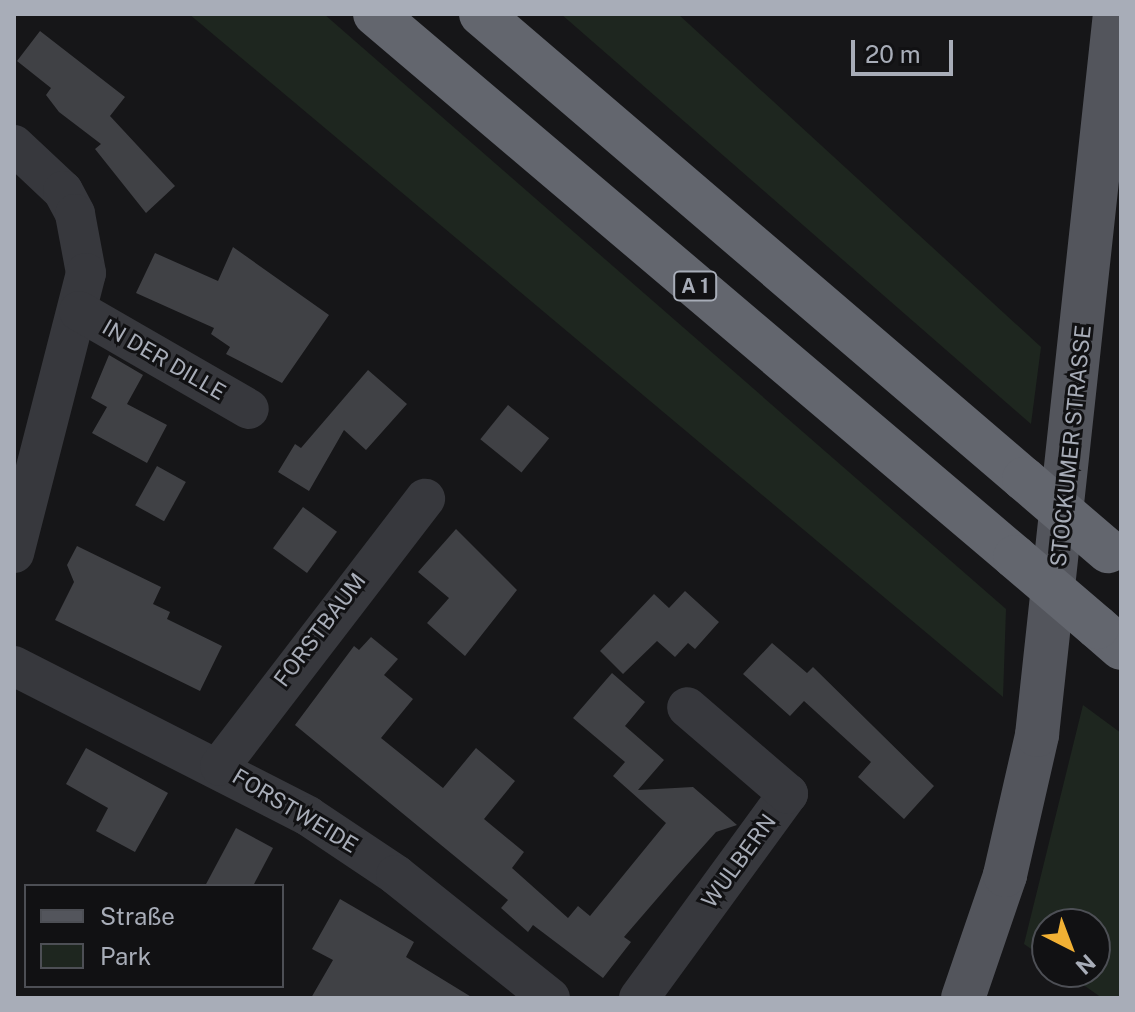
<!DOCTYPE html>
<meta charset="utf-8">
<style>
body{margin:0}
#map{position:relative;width:1135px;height:1012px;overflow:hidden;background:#161618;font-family:"Public Sans",sans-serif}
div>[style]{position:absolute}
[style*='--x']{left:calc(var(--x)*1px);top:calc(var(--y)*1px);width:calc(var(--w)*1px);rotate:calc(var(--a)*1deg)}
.green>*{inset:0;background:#1e261f}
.building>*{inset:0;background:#404145;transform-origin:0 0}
.minor>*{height:40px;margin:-20px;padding:0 20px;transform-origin:20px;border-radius:20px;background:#37383d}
.major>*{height:44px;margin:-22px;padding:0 22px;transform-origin:22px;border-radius:22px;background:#53555c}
.highway>*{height:44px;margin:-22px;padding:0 22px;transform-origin:22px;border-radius:22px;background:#63666e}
.highway-bridge>*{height:44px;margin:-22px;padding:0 22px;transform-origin:22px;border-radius:22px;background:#63666e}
span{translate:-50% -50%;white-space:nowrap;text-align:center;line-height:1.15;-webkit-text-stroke:6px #111113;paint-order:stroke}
.shield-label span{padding:2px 6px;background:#111113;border:2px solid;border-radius:6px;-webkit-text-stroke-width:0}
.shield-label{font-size:20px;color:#a8adb8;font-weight:700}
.street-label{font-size:22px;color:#a8adb8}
.frame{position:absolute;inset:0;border:16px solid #a8adb8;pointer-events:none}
.legend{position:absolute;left:24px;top:884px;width:260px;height:104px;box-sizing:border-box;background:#111113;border:2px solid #4d4f55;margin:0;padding:10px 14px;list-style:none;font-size:24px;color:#a8adb8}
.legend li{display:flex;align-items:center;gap:16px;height:40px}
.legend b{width:40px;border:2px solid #4d4f55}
.north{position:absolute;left:1031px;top:908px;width:80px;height:80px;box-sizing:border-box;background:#111113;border:2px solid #4d4f55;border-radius:50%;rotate:138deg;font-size:22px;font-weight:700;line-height:32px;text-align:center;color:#a8adb8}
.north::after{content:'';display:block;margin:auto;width:28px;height:36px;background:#f2b134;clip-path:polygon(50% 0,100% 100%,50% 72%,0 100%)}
.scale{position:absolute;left:851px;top:40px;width:102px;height:36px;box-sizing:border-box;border:4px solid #a8adb8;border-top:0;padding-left:10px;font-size:24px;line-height:28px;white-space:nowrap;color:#a8adb8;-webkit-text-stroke:6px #111113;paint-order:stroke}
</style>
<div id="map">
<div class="green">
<i style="clip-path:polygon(189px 14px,324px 14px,1006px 609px,1003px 697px)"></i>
<i style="clip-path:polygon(561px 14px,678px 14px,1041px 347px,1031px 424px)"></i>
<i style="clip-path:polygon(1083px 705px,1121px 733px,1121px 998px,1102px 998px,1065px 972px,1095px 972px,1095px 924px,1047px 924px,1047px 960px,1024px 944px)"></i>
</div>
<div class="building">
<i style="clip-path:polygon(40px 31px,125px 97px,110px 116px,175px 186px,146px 213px,95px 149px,101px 144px,59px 112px,46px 95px,51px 88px,17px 61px)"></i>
<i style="clip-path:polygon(233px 247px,329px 315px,282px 383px,226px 354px,230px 347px,211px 334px,214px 328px,136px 293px,155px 253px,218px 281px)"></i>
<i style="clip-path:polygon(109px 355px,143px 375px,127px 404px,167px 425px,147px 463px,92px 433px,107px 407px,91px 398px)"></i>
<i style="clip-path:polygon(368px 370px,407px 404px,366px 450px,344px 430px,309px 491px,278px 472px,295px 444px,301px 448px)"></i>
<i style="left:508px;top:405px;width:53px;height:44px;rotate:39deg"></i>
<i style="left:157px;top:466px;width:33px;height:45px;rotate:29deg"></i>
<i style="left:303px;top:507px;width:42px;height:51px;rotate:36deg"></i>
<i style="clip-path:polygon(456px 529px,517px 590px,465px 656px,427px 623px,449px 598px,418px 572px)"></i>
<i style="clip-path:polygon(77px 546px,161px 587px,153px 604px,170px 612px,167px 619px,222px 646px,200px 691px,55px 620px,74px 582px,67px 565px)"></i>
<i style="clip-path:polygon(685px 591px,719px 622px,695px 649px,688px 643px,675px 657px,657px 641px,623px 674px,600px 651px,654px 594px,669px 608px)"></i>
<i style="clip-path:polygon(371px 637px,398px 659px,384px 675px,413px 699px,381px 738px,443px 788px,476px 748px,515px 781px,484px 819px,524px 852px,512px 868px,568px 918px,578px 906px,590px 916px,666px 823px,613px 776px,625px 762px,573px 718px,612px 673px,645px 702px,625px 726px,664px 760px,638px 790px,693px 787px,737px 825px,716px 832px,674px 879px,624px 937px,631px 942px,603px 978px,533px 925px,528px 932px,501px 908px,508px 900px,295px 725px,354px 646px,359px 650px)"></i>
<i style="clip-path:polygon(772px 643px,807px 673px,813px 667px,934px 786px,904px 819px,858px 777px,871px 762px,804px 701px,790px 716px,743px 674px)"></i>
<i style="clip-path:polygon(86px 748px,168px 793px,135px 852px,96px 831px,108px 808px,66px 784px)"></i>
<i style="clip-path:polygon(236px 828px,273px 848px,253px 886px,205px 886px)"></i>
<i style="clip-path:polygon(340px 899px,414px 942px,406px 957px,473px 998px,311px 998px,333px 960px,312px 949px)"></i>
</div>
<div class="minor">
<i style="--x:14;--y:145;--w:67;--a:43.2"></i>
<i style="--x:63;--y:191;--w:26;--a:62"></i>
<i style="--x:75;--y:214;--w:60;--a:79.4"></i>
<i style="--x:86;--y:273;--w:289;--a:104.4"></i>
<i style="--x:79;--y:311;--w:196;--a:30"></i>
<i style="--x:14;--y:666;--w:330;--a:27"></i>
<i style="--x:308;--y:816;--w:106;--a:33.8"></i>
<i style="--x:396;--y:875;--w:197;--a:38.6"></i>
<i style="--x:220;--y:766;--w:337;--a:-52.5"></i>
<i style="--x:639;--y:998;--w:253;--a:-53.9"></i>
<i style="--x:788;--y:794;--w:133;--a:-139.3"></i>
</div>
<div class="major">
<i style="--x:963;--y:998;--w:130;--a:-71.1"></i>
<i style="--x:1005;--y:875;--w:144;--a:-77.1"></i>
<i style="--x:1037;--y:735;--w:725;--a:-83.83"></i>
</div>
<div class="highway">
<i style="--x:375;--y:14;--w:839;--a:40.31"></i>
<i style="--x:481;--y:14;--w:715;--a:40.58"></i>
<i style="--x:1097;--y:627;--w:32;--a:41"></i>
</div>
<div class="highway-bridge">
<i style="--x:1024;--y:479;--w:111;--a:40.6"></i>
<i style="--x:1015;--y:557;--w:108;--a:40.5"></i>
</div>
<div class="shield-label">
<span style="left:695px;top:286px">A 1</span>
</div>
<div class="street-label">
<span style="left:164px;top:360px;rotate:30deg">IN DER DILLE</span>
<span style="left:1071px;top:446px;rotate:-84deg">STOCKUMER STRASSE</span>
<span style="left:320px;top:630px;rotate:-53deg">FORSTBAUM</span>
<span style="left:295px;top:811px;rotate:31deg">FORSTWEIDE</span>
<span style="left:739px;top:861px;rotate:-54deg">WULBERN</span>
</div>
<div class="frame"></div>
<ul class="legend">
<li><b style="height:10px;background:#53555c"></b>Straße</li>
<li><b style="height:22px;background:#1e261f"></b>Park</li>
</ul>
<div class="north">N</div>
<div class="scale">20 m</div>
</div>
